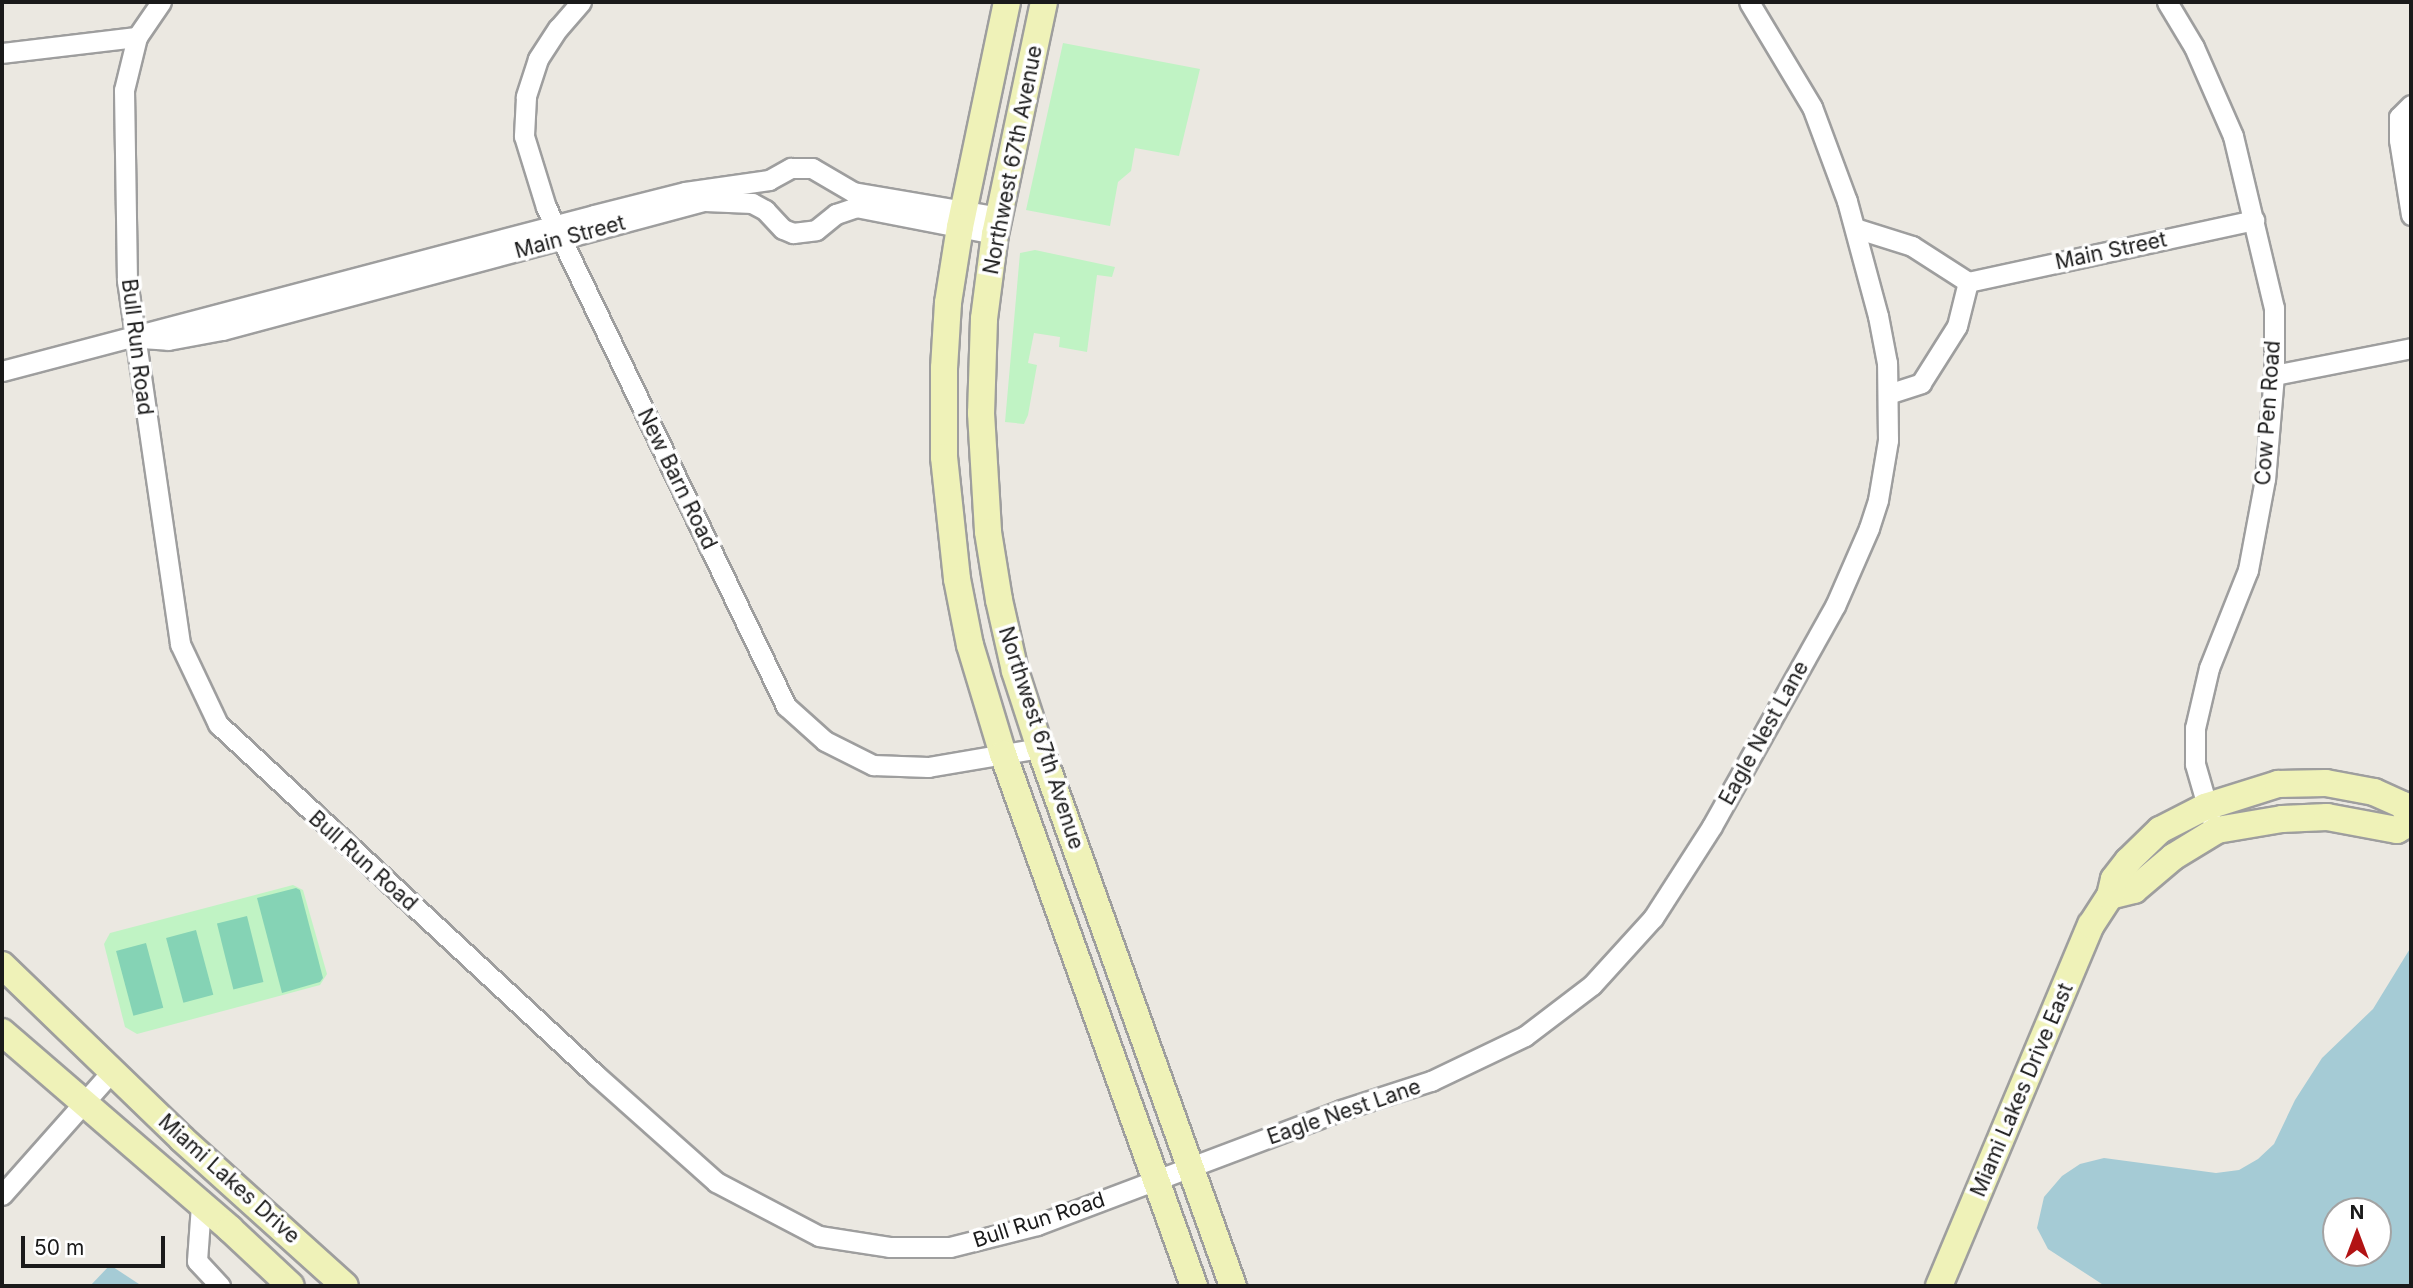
<!DOCTYPE html>
<style>
body{margin:0}
#map{position:relative;width:2413px;height:1288px;overflow:hidden;background:#ebe8e1;font-family:Inter,sans-serif}
div>[style]{position:absolute}
[style*='--x']{left:calc(var(--x)*1px);top:calc(var(--y)*1px);width:calc(var(--w)*1px);rotate:calc(var(--a)*1deg)}
.park>*{inset:0;background:#c0f3c4}
.pitch>*{inset:0;background:#85d3b5;transform-origin:0 0}
.water>*{inset:0;background:#a5cbd5}
.roads{filter:drop-shadow(2px 0 #9e9e9e) drop-shadow(-2px 0 #9e9e9e) drop-shadow(0 2px #9e9e9e) drop-shadow(0 -2px #9e9e9e)}
.minor>*{height:19px;margin:-9.5px;padding:0 9.5px;transform-origin:9.5px;border-radius:9.5px;background:#fff}
.secondary>*{height:26px;margin:-13px;padding:0 13px;transform-origin:13px;border-radius:13px;background:#eff2b8}
span{translate:-50% -50%;white-space:nowrap;text-align:center;line-height:1.15;-webkit-text-stroke:7px #fff;paint-order:stroke}
.street-label{font-size:21px;color:#1a1a1a}
.frame{position:absolute;inset:0;border:4px solid #1a1a1a;pointer-events:none}
.north{position:absolute;left:2322px;top:1197px;width:70px;height:70px;box-sizing:border-box;background:#fff;border:2px solid #a3a3a3;border-radius:50%;rotate:0deg;font-size:19px;font-weight:700;line-height:28px;text-align:center;color:#1a1a1a}
.north::after{content:'';display:block;margin:auto;width:24px;height:32px;background:#b21314;clip-path:polygon(50% 0,100% 100%,50% 72%,0 100%)}
.scale{position:absolute;left:21px;top:1236px;width:144px;height:32px;box-sizing:border-box;border:4px solid #1a1a1a;border-top:0;padding-left:9px;font-size:21px;line-height:24px;white-space:nowrap;color:#1a1a1a;-webkit-text-stroke:5px #fff;paint-order:stroke}
</style>
<div id="map">
<div class="park">
<i style="clip-path:polygon(1063px 43px,1200px 69px,1179px 156px,1135px 148px,1131px 171px,1118px 182px,1110px 226px,1026px 210px)"></i>
<i style="clip-path:polygon(1035px 250px,1115px 267px,1112px 277px,1097px 275px,1087px 352px,1059px 347px,1060px 337px,1034px 333px,1028px 363px,1037px 365px,1028px 415px,1024px 424px,1005px 422px,1020px 253px)"></i>
<i style="clip-path:polygon(293px 885px,303px 890px,327px 974px,320px 985px,137px 1034px,125px 1027px,104px 944px,110px 933px)"></i>
</div>
<div class="pitch">
<i style="clip-path:polygon(296px 888px,300px 890px,323px 978px,320px 982px,282px 993px,257px 898px)"></i>
<i style="left:247px;top:916px;width:68px;height:31px;rotate:76deg"></i>
<i style="left:196px;top:930px;width:67px;height:31px;rotate:75deg"></i>
<i style="left:146px;top:943px;width:67px;height:31px;rotate:75deg"></i>
</div>
<div class="water">
<i style="clip-path:polygon(evenodd,2411px 947px,2411px 1286px,2105px 1286px,2048px 1249px,2037px 1228px,2044px 1197px,2062px 1176px,2080px 1164px,2104px 1158px,2216px 1173px,2239px 1170px,2258px 1159px,2274px 1144px,2295px 1100px,2322px 1058px,2373px 1009px,2411px 947px,2336px 1211px,2378px 1211px,2378px 1253px,2336px 1253px,2336px 1211px)"></i>
<i style="clip-path:polygon(110px 1265px,142px 1286px,90px 1286px)"></i>
</div>
<div class="roads">
<div class="minor">
<i style="--x:161;--y:2;--w:42;--a:124.4"></i>
<i style="--x:137;--y:37;--w:55;--a:103.8"></i>
<i style="--x:124;--y:90;--w:190;--a:89.1"></i>
<i style="--x:127;--y:280;--w:368;--a:81.7"></i>
<i style="--x:180;--y:644;--w:89;--a:64.6"></i>
<i style="--x:218;--y:724;--w:516;--a:42.88"></i>
<i style="--x:596;--y:1075;--w:161;--a:41.7"></i>
<i style="--x:716;--y:1182;--w:116;--a:27.7"></i>
<i style="--x:819;--y:1236;--w:71;--a:8.9"></i>
<i style="--x:889;--y:1247;--w:61;--a:0"></i>
<i style="--x:950;--y:1247;--w:90;--a:-14.2"></i>
<i style="--x:1037;--y:1225;--w:325;--a:-20.7"></i>
<i style="--x:1341;--y:1110;--w:95;--a:-17.9"></i>
<i style="--x:1431;--y:1081;--w:104;--a:-25.6"></i>
<i style="--x:1525;--y:1036;--w:84;--a:-37.3"></i>
<i style="--x:1592;--y:985;--w:91;--a:-47.7"></i>
<i style="--x:1653;--y:918;--w:109;--a:-57.3"></i>
<i style="--x:1712;--y:826;--w:252;--a:-60.8"></i>
<i style="--x:1835;--y:606;--w:85;--a:-66.4"></i>
<i style="--x:1869;--y:528;--w:29;--a:-72"></i>
<i style="--x:1878;--y:500;--w:61;--a:-80.5"></i>
<i style="--x:1888;--y:440;--w:77;--a:-90.7"></i>
<i style="--x:1887;--y:363;--w:48;--a:-100.8"></i>
<i style="--x:1878;--y:316;--w:119;--a:-105.1"></i>
<i style="--x:1847;--y:201;--w:100;--a:-110.4"></i>
<i style="--x:1812;--y:107;--w:122;--a:-121"></i>
<i style="--x:581;--y:2;--w:35;--a:131"></i>
<i style="--x:558;--y:28;--w:37;--a:123"></i>
<i style="--x:538;--y:59;--w:40;--a:108"></i>
<i style="--x:526;--y:97;--w:39;--a:93"></i>
<i style="--x:524;--y:136;--w:74;--a:72.8"></i>
<i style="--x:546;--y:207;--w:554;--a:64.31"></i>
<i style="--x:786;--y:706;--w:52;--a:41.9"></i>
<i style="--x:825;--y:741;--w:54;--a:26.6"></i>
<i style="--x:873;--y:765;--w:55;--a:2.1"></i>
<i style="--x:928;--y:767;--w:114;--a:-9.6"></i>
<i style="--x:2167;--y:2;--w:52;--a:59"></i>
<i style="--x:2194;--y:47;--w:97;--a:66.3"></i>
<i style="--x:2233;--y:136;--w:177;--a:76.6"></i>
<i style="--x:2274;--y:308;--w:67;--a:90"></i>
<i style="--x:2274;--y:375;--w:104;--a:94.9"></i>
<i style="--x:2265;--y:479;--w:93;--a:100.6"></i>
<i style="--x:2248;--y:570;--w:105;--a:111.7"></i>
<i style="--x:2209;--y:668;--w:62;--a:103.1"></i>
<i style="--x:2195;--y:728;--w:36;--a:90"></i>
<i style="--x:2195;--y:764;--w:54;--a:73.9"></i>
<i style="--x:2;--y:53;--w:136;--a:-6.8"></i>
<i style="--x:2411;--y:105;--w:17;--a:135"></i>
<i style="--x:2399;--y:117;--w:23;--a:90"></i>
<i style="--x:2399;--y:140;--w:76;--a:80.9"></i>
<i style="--x:1855;--y:228;--w:60;--a:17.5"></i>
<i style="--x:1912;--y:246;--w:67;--a:32.7"></i>
<i style="--x:1968;--y:282;--w:293;--a:-12.2"></i>
<i style="--x:141;--y:338;--w:27;--a:4"></i>
<i style="--x:168;--y:340;--w:55;--a:-10.5"></i>
<i style="--x:222;--y:330;--w:500;--a:-15"></i>
<i style="--x:705;--y:201;--w:47;--a:2.4"></i>
<i style="--x:752;--y:203;--w:15;--a:28"></i>
<i style="--x:765;--y:210;--w:26;--a:47"></i>
<i style="--x:783;--y:229;--w:11;--a:22"></i>
<i style="--x:793;--y:233;--w:23;--a:-7"></i>
<i style="--x:816;--y:230;--w:26;--a:-39"></i>
<i style="--x:836;--y:214;--w:21;--a:-19"></i>
<i style="--x:856;--y:207;--w:142;--a:11"></i>
<i style="--x:2;--y:371;--w:612;--a:-14.76"></i>
<i style="--x:594;--y:215;--w:94;--a:-14.2"></i>
<i style="--x:685;--y:192;--w:85;--a:-8.1"></i>
<i style="--x:769;--y:180;--w:25;--a:-29"></i>
<i style="--x:791;--y:168;--w:21;--a:0"></i>
<i style="--x:812;--y:168;--w:48;--a:30.3"></i>
<i style="--x:853;--y:192;--w:148;--a:9.7"></i>
<i style="--x:2274;--y:375;--w:140;--a:-11.1"></i>
<i style="--x:1888;--y:394;--w:35;--a:-18"></i>
<i style="--x:1921;--y:383;--w:67;--a:-57.7"></i>
<i style="--x:1957;--y:326;--w:45;--a:-76"></i>
<i style="--x:2;--y:1195;--w:167;--a:-48.4"></i>
<i style="--x:201;--y:1205;--w:56;--a:94.1"></i>
<i style="--x:197;--y:1261;--w:34;--a:47"></i>
</div>
<div class="secondary">
<i style="--x:1007;--y:2;--w:230;--a:101.8"></i>
<i style="--x:960;--y:227;--w:77;--a:99"></i>
<i style="--x:948;--y:303;--w:65;--a:93.5"></i>
<i style="--x:944;--y:368;--w:89;--a:90"></i>
<i style="--x:944;--y:457;--w:123;--a:83.9"></i>
<i style="--x:957;--y:579;--w:67;--a:78.9"></i>
<i style="--x:970;--y:645;--w:114;--a:73.2"></i>
<i style="--x:1003;--y:754;--w:565;--a:70.25"></i>
<i style="--x:1044;--y:2;--w:237;--a:101.9"></i>
<i style="--x:995;--y:234;--w:86;--a:97.4"></i>
<i style="--x:984;--y:319;--w:94;--a:91.8"></i>
<i style="--x:981;--y:413;--w:119;--a:86.6"></i>
<i style="--x:988;--y:532;--w:69;--a:80.8"></i>
<i style="--x:999;--y:600;--w:73;--a:77.3"></i>
<i style="--x:1015;--y:671;--w:81;--a:72"></i>
<i style="--x:1040;--y:748;--w:572;--a:70.27"></i>
<i style="--x:2110;--y:896;--w:25;--a:-14"></i>
<i style="--x:2134;--y:890;--w:51;--a:-40.2"></i>
<i style="--x:2173;--y:857;--w:52;--a:-31.5"></i>
<i style="--x:2217;--y:830;--w:66;--a:-9.6"></i>
<i style="--x:2282;--y:819;--w:45;--a:-2.5"></i>
<i style="--x:2327;--y:817;--w:71;--a:10.5"></i>
<i style="--x:2397;--y:830;--w:16;--a:-30"></i>
<i style="--x:2;--y:965;--w:250;--a:44"></i>
<i style="--x:182;--y:1139;--w:219;--a:42"></i>
<i style="--x:2;--y:1032;--w:301;--a:40.8"></i>
<i style="--x:230;--y:1229;--w:83;--a:43.1"></i>
<i style="--x:1939;--y:1286;--w:392;--a:-67.2"></i>
<i style="--x:2091;--y:925;--w:35;--a:-57"></i>
<i style="--x:2110;--y:896;--w:17;--a:-77"></i>
<i style="--x:2114;--y:879;--w:23;--a:-52"></i>
<i style="--x:2128;--y:861;--w:45;--a:-44.1"></i>
<i style="--x:2160;--y:830;--w:51;--a:-27.1"></i>
<i style="--x:2205;--y:807;--w:77;--a:-17.5"></i>
<i style="--x:2278;--y:784;--w:48;--a:-1.2"></i>
<i style="--x:2326;--y:783;--w:49;--a:10.6"></i>
<i style="--x:2374;--y:792;--w:32;--a:24"></i>
<i style="--x:2403;--y:805;--w:18;--a:63"></i>
</div>
</div>
<div class="street-label">
<span style="left:1013px;top:160px;rotate:-79deg">Northwest 67th Avenue</span>
<span style="left:570px;top:237px;rotate:-15deg">Main Street</span>
<span style="left:2111px;top:251px;rotate:-12deg">Main Street</span>
<span style="left:137px;top:347px;rotate:83deg">Bull Run Road</span>
<span style="left:2268px;top:413px;rotate:-86deg">Cow Pen Road</span>
<span style="left:677px;top:479px;rotate:64deg">New Barn Road</span>
<span style="left:1764px;top:733px;rotate:-61deg">Eagle Nest Lane</span>
<span style="left:1041px;top:738px;rotate:72deg">Northwest 67th Avenue</span>
<span style="left:363px;top:861px;rotate:42deg">Bull Run Road</span>
<span style="left:2022px;top:1090px;rotate:-67deg">Miami Lakes Drive East</span>
<span style="left:1344px;top:1112px;rotate:-19deg">Eagle Nest Lane</span>
<span style="left:229px;top:1179px;rotate:42deg">Miami Lakes Drive</span>
<span style="left:1039px;top:1220px;rotate:-18deg">Bull Run Road</span>
</div>
<div class="frame"></div>
<div class="north">N</div>
<div class="scale">50 m</div>
</div>
